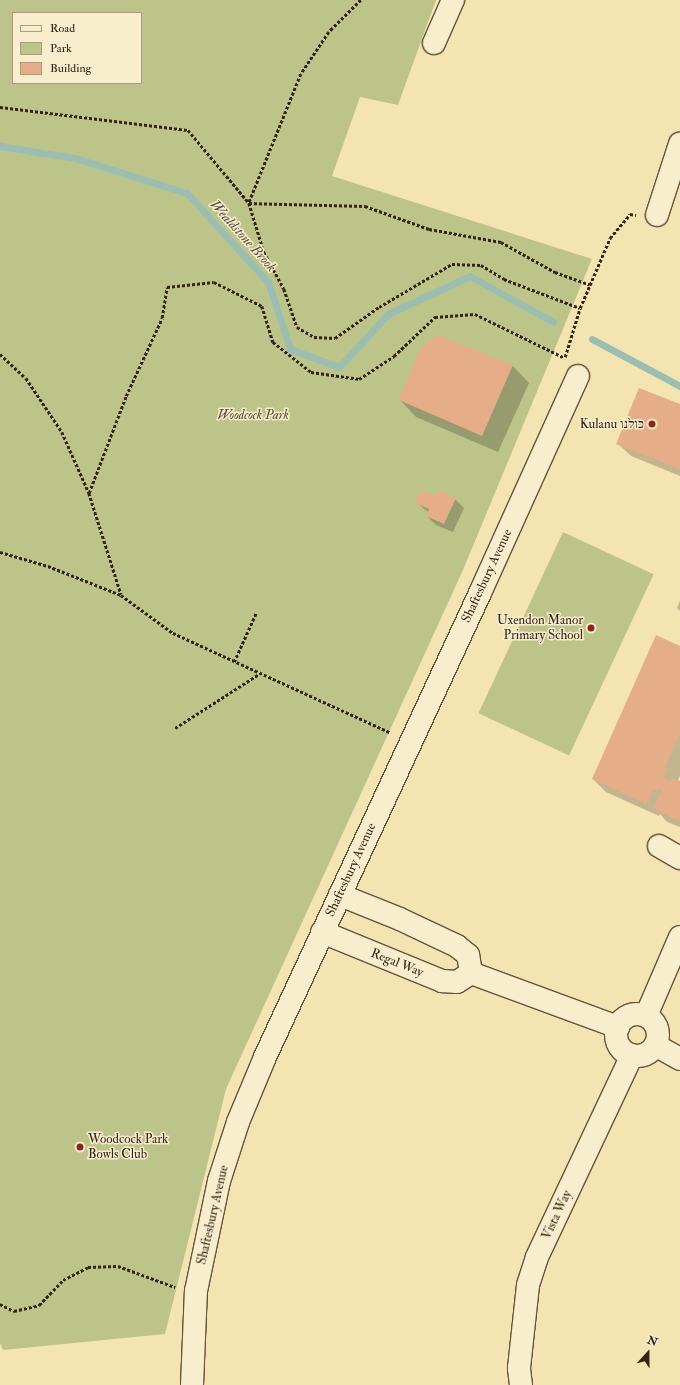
<!DOCTYPE html>
<meta charset="utf-8">
<style>
body{margin:0}
#map{position:relative;width:680px;height:1385px;overflow:hidden;background:#f4e4b2;font-family:"IM FELL Double Pica","Frank Ruhl Libre",serif}
div>[style]{position:absolute}
[style*='--x']{left:calc(var(--x)*1px);top:calc(var(--y)*1px);width:calc(var(--w)*1px);rotate:calc(var(--a)*1deg)}
.green>*{inset:0;background:#bdc48a;transform-origin:0 0}
.shadow>*{inset:0;background:#0003}
.stream>*{height:7px;margin:-3.5px;padding:0 3.5px;transform-origin:3.5px;border-radius:3.5px;background:#9cbeb1}
.building>*{inset:0;background:#e5ad88}
.path>*{height:2.5px;margin-top:-1.25px;transform-origin:0;background:repeating-linear-gradient(90deg,#352416 0 3px,transparent 0 5px)}
.roads{filter:drop-shadow(1px 0 #65543d) drop-shadow(-1px 0 #65543d) drop-shadow(0 1px #65543d) drop-shadow(0 -1px #65543d)}
.minor>*{height:22px;margin:-11px;padding:0 11px;transform-origin:11px;border-radius:11px;background:#f8edcd}
.minor>.ring{margin:-11px;padding:0;box-sizing:content-box;background:none;border:22px solid #f8edcd;border-radius:50%}
.dots>*{width:11px;height:11px;translate:-50% -50%;box-sizing:border-box;border:2px solid #f8edcd;border-radius:50%}
span{translate:-50% -50%;white-space:nowrap;text-align:center;line-height:1.15;-webkit-text-stroke:3px #f8edcd;paint-order:stroke}
.park-label{font-size:13px;color:#574c33;font-style:italic}
.poi-label{font-size:13px;color:#352416}
.right{translate:-100% -50%;text-align:right}
.left{translate:0 -50%;text-align:left}
.street-label{font-size:13px;color:#352416}
.water-label{font-size:14px;color:#545244;font-style:italic}
.legend{position:absolute;left:12px;top:12px;width:130px;height:72px;box-sizing:border-box;background:#f8edcd;border:1px solid #aa9d84;margin:0;padding:5px 7px;list-style:none;font-size:12px;color:#352416}
.legend li{display:flex;align-items:center;gap:8px;height:20px}
.legend b{width:20px;border:1px solid #aa9d84}
.north{position:absolute;left:628px;top:1333px;width:40px;height:40px;-webkit-text-stroke:3px #f8edcd;paint-order:stroke;rotate:21deg;font-size:11px;font-weight:700;line-height:16px;text-align:center;color:#352416}
.north::after{content:'';display:block;margin:auto;width:14px;height:18px;background:#352416;clip-path:polygon(50% 0,100% 100%,50% 72%,0 100%)}
</style>
<div id="map">
<div class="green">
<i style="clip-path:polygon(evenodd,0 0,436px 0,398px 105px,360px 97px,332px 176px,592px 259px,463px 570px,226px 1089px,165px 1334px,3px 1350px,0 1343px,0 0,13px 13px,141px 13px,141px 83px,13px 83px,13px 13px)"></i>
<i style="left:563px;top:532px;width:100px;height:200px;rotate:25deg"></i>
</div>
<div class="shadow">
<i style="clip-path:polygon(437px 336px,513px 366px,529px 383px,498px 452px,416px 417px,400px 400px)"></i>
<i style="clip-path:polygon(680px 405px,680px 476px,631px 456px,618px 444px)"></i>
<i style="clip-path:polygon(436px 497px,455px 499px,464px 508px,453px 532px,436px 525px,427px 516px,429px 513px,416px 502px)"></i>
<i style="clip-path:polygon(680px 601px,680px 611px,677px 608px)"></i>
<i style="clip-path:polygon(680px 647px,680px 776px,678px 780px,680px 782px,680px 827px,667px 822px,660px 814px,659px 816px,606px 792px,593px 779px)"></i>
</div>
<div class="stream">
<i style="--x:0;--y:146;--w:76;--a:9.1"></i>
<i style="--x:75;--y:158;--w:117;--a:17.4"></i>
<i style="--x:187;--y:193;--w:120;--a:47.7"></i>
<i style="--x:268;--y:282;--w:71;--a:71.8"></i>
<i style="--x:290;--y:349;--w:52;--a:20.2"></i>
<i style="--x:339;--y:367;--w:72;--a:-47.2"></i>
<i style="--x:388;--y:314;--w:90;--a:-24.9"></i>
<i style="--x:470;--y:276;--w:95;--a:29"></i>
<i style="--x:592;--y:339;--w:100;--a:28.1"></i>
</div>
<div class="building">
<i style="clip-path:polygon(437px 335px,513px 365px,482px 436px,399px 400px,421px 347px)"></i>
<i style="clip-path:polygon(639px 388px,680px 404px,680px 469px,616px 444px)"></i>
<i style="clip-path:polygon(421px 490px,435px 496px,438px 490px,456px 498px,444px 524px,426px 516px,429px 509px,415px 503px)"></i>
<i style="clip-path:polygon(656px 635px,680px 646px,680px 733px,665px 767px,667px 768px,663px 777px,670px 781px,672px 778px,680px 781px,680px 821px,653px 809px,662px 790px,659px 788px,656px 791px,653px 790px,646px 804px,592px 779px)"></i>
</div>
<div class="path">
<i style="--x:361;--y:0;--w:45;--a:135"></i>
<i style="--x:329;--y:32;--w:50;--a:123.7"></i>
<i style="--x:301;--y:74;--w:139;--a:112"></i>
<i style="--x:249;--y:203;--w:116;--a:1.5"></i>
<i style="--x:365;--y:206;--w:68;--a:19.8"></i>
<i style="--x:429;--y:229;--w:73;--a:10.2"></i>
<i style="--x:501;--y:242;--w:62;--a:29.1"></i>
<i style="--x:555;--y:272;--w:37;--a:20"></i>
<i style="--x:0;--y:107;--w:189;--a:7"></i>
<i style="--x:188;--y:130;--w:95;--a:50.1"></i>
<i style="--x:249;--y:203;--w:51;--a:73"></i>
<i style="--x:264;--y:252;--w:42;--a:61.6"></i>
<i style="--x:284;--y:289;--w:40;--a:71.1"></i>
<i style="--x:297;--y:327;--w:20;--a:30"></i>
<i style="--x:314;--y:337;--w:21;--a:3"></i>
<i style="--x:335;--y:338;--w:54;--a:-35.2"></i>
<i style="--x:379;--y:307;--w:85;--a:-30.5"></i>
<i style="--x:452;--y:264;--w:29;--a:2"></i>
<i style="--x:481;--y:265;--w:27;--a:31"></i>
<i style="--x:504;--y:279;--w:81;--a:20.9"></i>
<i style="--x:0;--y:354;--w:35;--a:43"></i>
<i style="--x:26;--y:378;--w:65;--a:56.3"></i>
<i style="--x:62;--y:432;--w:67;--a:66.1"></i>
<i style="--x:89;--y:493;--w:106;--a:72.4"></i>
<i style="--x:565;--y:357;--w:51;--a:-73"></i>
<i style="--x:580;--y:308;--w:76;--a:-66.8"></i>
<i style="--x:610;--y:238;--w:31;--a:-50"></i>
<i style="--x:630;--y:214;--w:6;--a:9"></i>
<i style="--x:89;--y:493;--w:104;--a:-69.1"></i>
<i style="--x:126;--y:396;--w:86;--a:-65.2"></i>
<i style="--x:162;--y:318;--w:31;--a:-81"></i>
<i style="--x:167;--y:287;--w:47;--a:-6.1"></i>
<i style="--x:214;--y:282;--w:54;--a:26.6"></i>
<i style="--x:262;--y:306;--w:38;--a:73"></i>
<i style="--x:273;--y:342;--w:48;--a:38.3"></i>
<i style="--x:311;--y:372;--w:49;--a:8.3"></i>
<i style="--x:359;--y:379;--w:42;--a:-33.3"></i>
<i style="--x:394;--y:356;--w:57;--a:-43.6"></i>
<i style="--x:435;--y:317;--w:40;--a:-4.3"></i>
<i style="--x:475;--y:314;--w:100;--a:26.1"></i>
<i style="--x:0;--y:552;--w:50;--a:16.3"></i>
<i style="--x:48;--y:566;--w:79;--a:21.7"></i>
<i style="--x:121;--y:595;--w:64;--a:36.2"></i>
<i style="--x:173;--y:633;--w:240;--a:24.6"></i>
<i style="--x:234;--y:662;--w:54;--a:-65.8"></i>
<i style="--x:175;--y:728;--w:100;--a:-32.7"></i>
<i style="--x:0;--y:1304;--w:16;--a:27"></i>
<i style="--x:14;--y:1311;--w:26;--a:-13"></i>
<i style="--x:39;--y:1305;--w:35;--a:-46"></i>
<i style="--x:63;--y:1280;--w:28;--a:-27"></i>
<i style="--x:88;--y:1267;--w:30;--a:-2"></i>
<i style="--x:118;--y:1266;--w:61;--a:20.2"></i>
</div>
<div class="roads">
<div class="minor">
<i style="--x:434;--y:43;--w:47;--a:-66.2"></i>
<i style="--x:657;--y:215;--w:75;--a:-72.1"></i>
<i style="--x:659;--y:846;--w:24;--a:30"></i>
<i style="--x:322;--y:932;--w:130;--a:22.2"></i>
<i style="--x:442;--y:981;--w:15;--a:4"></i>
<i style="--x:457;--y:982;--w:17;--a:-33"></i>
<i style="--x:471;--y:973;--w:18;--a:-99"></i>
<i style="--x:468;--y:955;--w:14;--a:-141"></i>
<i style="--x:457;--y:946;--w:63;--a:-154.7"></i>
<i style="--x:400;--y:919;--w:65;--a:-158.2"></i>
<i style="--x:471;--y:973;--w:157;--a:20.2"></i>
<i class="ring" style="left:616px;top:1014px;width:20px;height:20px"></i>
<i style="--x:646;--y:1016;--w:86;--a:-66.7"></i>
<i style="--x:655;--y:1045;--w:29;--a:29"></i>
<i style="--x:192;--y:1385;--w:94;--a:-87.6"></i>
<i style="--x:196;--y:1291;--w:112;--a:-78.2"></i>
<i style="--x:219;--y:1181;--w:62;--a:-72.1"></i>
<i style="--x:238;--y:1122;--w:70;--a:-67.4"></i>
<i style="--x:265;--y:1057;--w:511;--a:-65.14"></i>
<i style="--x:480;--y:593;--w:238;--a:-65.7"></i>
<i style="--x:521;--y:1385;--w:17;--a:-97"></i>
<i style="--x:519;--y:1368;--w:83;--a:-83.8"></i>
<i style="--x:528;--y:1285;--w:29;--a:-72"></i>
<i style="--x:537;--y:1257;--w:223;--a:-64.8"></i>
</div>
</div>
<div class="dots">
<i style="left:652px;top:424px;background:#8f2418"></i>
<i style="left:591px;top:628px;background:#8f2418"></i>
<i style="left:80px;top:1147px;background:#8f2418"></i>
</div>
<div class="park-label">
<span style="left:253px;top:415px">Woodcock Park</span>
</div>
<div class="poi-label">
<span class="right" style="left:644px;top:424px">Kulanu כולנו</span>
<span class="right" style="left:583px;top:628px">Uxendon Manor<br>Primary School</span>
<span class="left" style="left:88px;top:1147px">Woodcock Park<br>Bowls Club</span>
</div>
<div class="street-label">
<span style="left:487px;top:576px;rotate:-65deg">Shaftesbury Avenue</span>
<span style="left:351px;top:870px;rotate:-65deg">Shaftesbury Avenue</span>
<span style="left:397px;top:963px;rotate:22deg">Regal Way</span>
<span style="left:213px;top:1215px;rotate:-77deg">Shaftesbury Avenue</span>
<span style="left:557px;top:1215px;rotate:-65deg">Vista Way</span>
</div>
<div class="water-label">
<span style="left:243px;top:236px;rotate:48deg">Wealdstone Brook</span>
</div>
<ul class="legend">
<li><b style="height:5px;background:#f8edcd"></b>Road</li>
<li><b style="height:11px;background:#bdc48a"></b>Park</li>
<li><b style="height:11px;background:#e5ad88"></b>Building</li>
</ul>
<div class="north">N</div>
</div>
